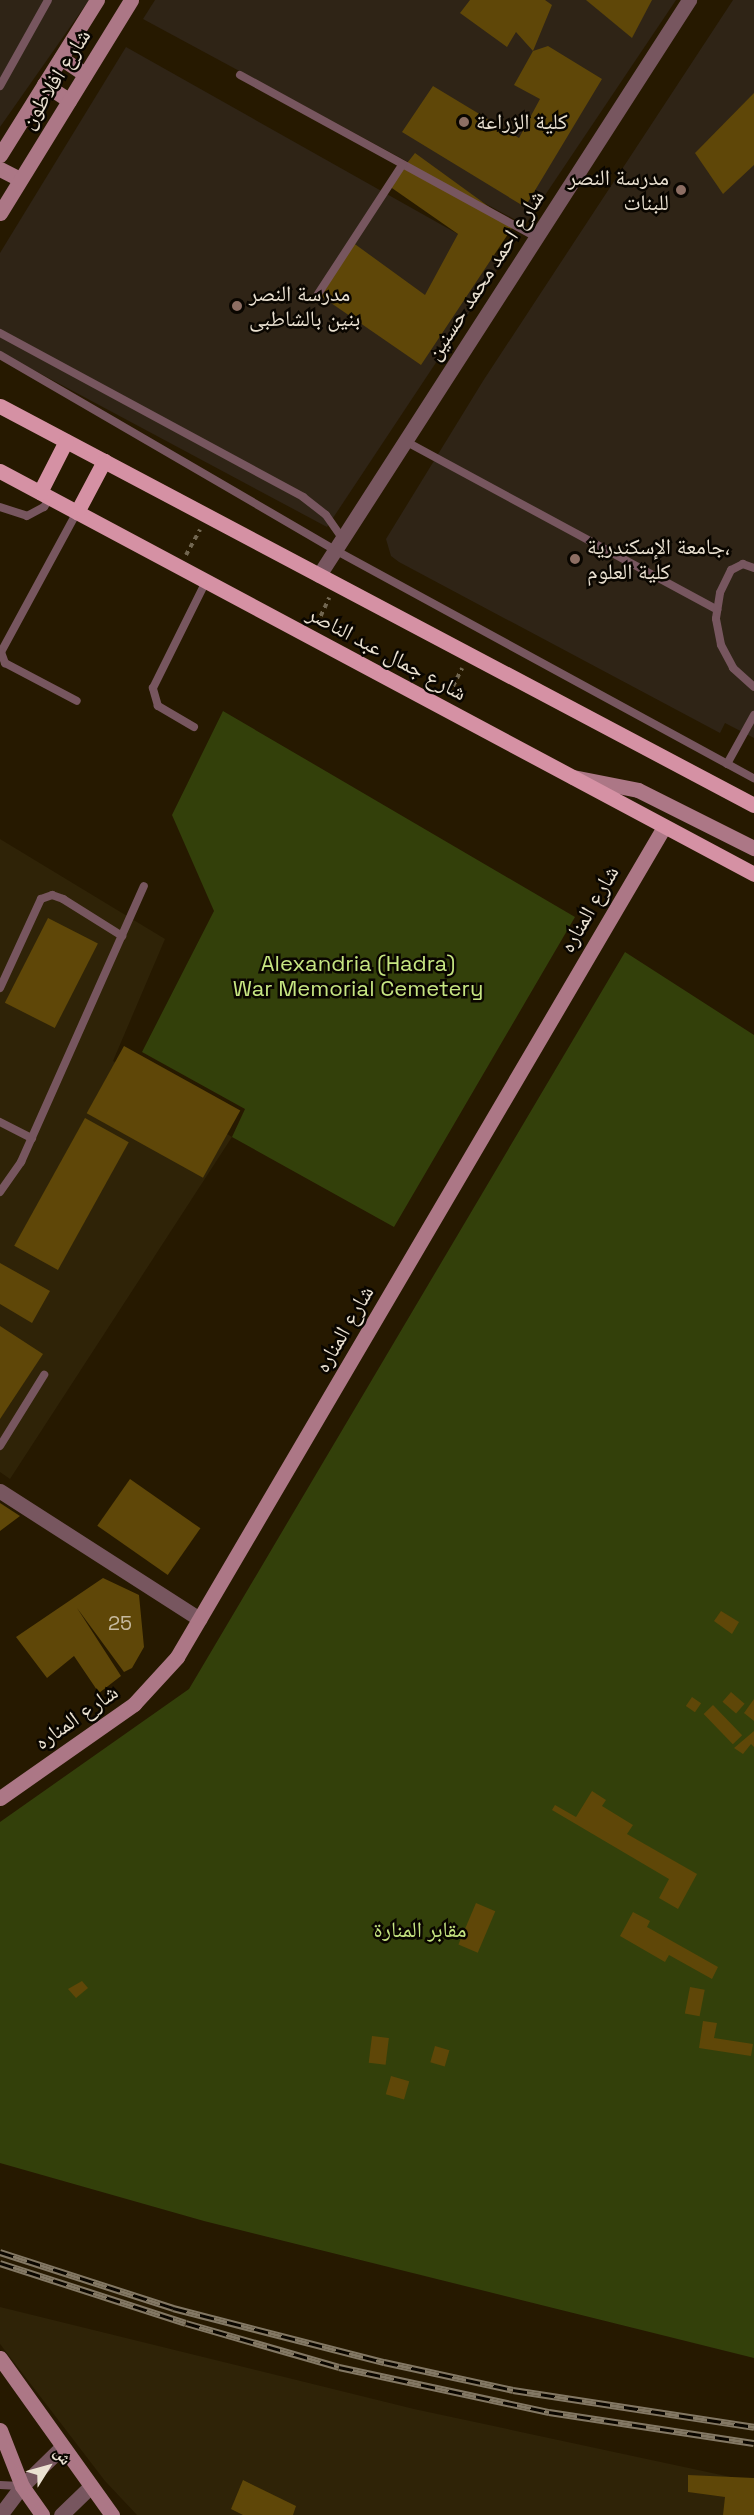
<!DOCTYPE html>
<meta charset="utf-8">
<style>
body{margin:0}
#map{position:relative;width:754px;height:2515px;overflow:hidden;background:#261900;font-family:"Space Grotesk","Noto Naskh Arabic",sans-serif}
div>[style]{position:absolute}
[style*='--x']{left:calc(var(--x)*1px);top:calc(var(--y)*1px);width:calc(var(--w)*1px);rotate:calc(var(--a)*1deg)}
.built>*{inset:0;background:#2f2307}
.education>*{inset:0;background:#2f2416}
.green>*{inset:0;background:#33400a}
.building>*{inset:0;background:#5f4708;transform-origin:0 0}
.path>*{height:4px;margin-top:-2px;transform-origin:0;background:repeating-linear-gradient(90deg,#716650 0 4.5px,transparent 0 9px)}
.lane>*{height:8px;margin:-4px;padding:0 4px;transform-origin:4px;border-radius:4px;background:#77565f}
.street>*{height:15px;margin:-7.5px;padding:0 7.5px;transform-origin:7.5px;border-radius:7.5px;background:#77565f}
.secondary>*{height:15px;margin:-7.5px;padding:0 7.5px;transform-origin:7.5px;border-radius:7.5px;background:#ac7786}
.primary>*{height:15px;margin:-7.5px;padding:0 7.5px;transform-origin:7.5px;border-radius:7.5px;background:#d591a4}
.rail>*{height:7px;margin-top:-3.5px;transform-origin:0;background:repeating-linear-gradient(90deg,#0a0600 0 14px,#837864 0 28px);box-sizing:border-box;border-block:2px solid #837864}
.dots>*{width:16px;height:16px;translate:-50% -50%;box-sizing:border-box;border:3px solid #0a0600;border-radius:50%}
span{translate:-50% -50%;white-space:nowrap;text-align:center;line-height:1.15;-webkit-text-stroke:5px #0a0600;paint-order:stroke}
.number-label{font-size:20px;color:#c7ba9f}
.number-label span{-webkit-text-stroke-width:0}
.street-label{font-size:22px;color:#eae1d1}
.poi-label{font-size:22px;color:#eae1d1}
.left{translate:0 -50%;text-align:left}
.right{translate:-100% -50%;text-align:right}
.park-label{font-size:22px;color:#c7e682}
.north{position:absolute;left:18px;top:2437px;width:60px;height:60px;-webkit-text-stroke:4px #0a0600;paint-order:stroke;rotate:53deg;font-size:16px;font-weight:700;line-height:24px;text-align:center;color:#eae1d1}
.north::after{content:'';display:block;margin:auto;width:21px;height:27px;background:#eae1d1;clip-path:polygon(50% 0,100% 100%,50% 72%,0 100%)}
</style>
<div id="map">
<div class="built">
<i style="clip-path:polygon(0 839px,165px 939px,113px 1061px,232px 1137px,10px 1479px,0 1472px)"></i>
<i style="clip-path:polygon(0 2307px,414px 2409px,754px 2482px,754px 2515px,137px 2515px,105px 2481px,0 2344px)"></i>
</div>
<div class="education">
<i style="clip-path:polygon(0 0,89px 0,0 127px)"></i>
<i style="clip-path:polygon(155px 0,676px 0,525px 225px,143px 19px)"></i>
<i style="clip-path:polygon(733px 0,754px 0,754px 738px,725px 723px,720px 733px,399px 562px,391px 556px,386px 539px,483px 381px)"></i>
<i style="clip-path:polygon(126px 47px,504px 260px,327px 527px,0 352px,0 253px)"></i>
</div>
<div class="green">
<i style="clip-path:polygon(223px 711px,575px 917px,394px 1227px,232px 1137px,245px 1109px,142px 1052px,214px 911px,172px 815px)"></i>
<i style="clip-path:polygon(625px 952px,754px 1035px,754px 2358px,204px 2221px,0 2163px,0 1822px,189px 1689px)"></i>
</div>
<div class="building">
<i style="clip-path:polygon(470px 0,545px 0,552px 5px,533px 51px,516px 32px,507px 47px,460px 13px)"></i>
<i style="clip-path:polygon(586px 0,652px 0,632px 38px)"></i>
<i style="clip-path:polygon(548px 46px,602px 79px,525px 207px,402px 132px,433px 86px,519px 138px,540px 99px,514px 85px,533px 51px)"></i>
<i style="clip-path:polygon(754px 93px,754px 165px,723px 194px,695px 153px)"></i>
<i style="clip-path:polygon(415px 153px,514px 225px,421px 365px,318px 294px,352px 242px,425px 295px,458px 234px,389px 186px)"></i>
<i style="left:48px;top:918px;width:56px;height:95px;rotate:27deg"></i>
<i style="left:124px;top:1046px;width:133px;height:77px;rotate:29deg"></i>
<i style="left:85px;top:1118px;width:50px;height:146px;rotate:29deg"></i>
<i style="clip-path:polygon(0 1263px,50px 1291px,32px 1323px,0 1304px)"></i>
<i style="clip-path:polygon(0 1326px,43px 1354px,0 1419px)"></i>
<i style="left:130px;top:1479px;width:86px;height:57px;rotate:35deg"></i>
<i style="clip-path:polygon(0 1503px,20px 1516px,0 1531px)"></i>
<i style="clip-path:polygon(103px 1578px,139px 1595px,144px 1647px,132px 1668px,124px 1672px,77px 1608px,121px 1676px,99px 1693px,74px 1656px,47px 1678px,16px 1637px)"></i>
<i style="clip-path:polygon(721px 1611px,739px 1622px,732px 1634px,714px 1621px)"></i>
<i style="left:731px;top:1692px;width:18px;height:13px;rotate:41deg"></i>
<i style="left:692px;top:1697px;width:11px;height:11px;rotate:34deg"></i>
<i style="clip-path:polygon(754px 1699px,754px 1721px,744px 1713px)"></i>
<i style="left:713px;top:1705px;width:42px;height:13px;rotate:46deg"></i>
<i style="clip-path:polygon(754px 1731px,754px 1747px,751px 1744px,743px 1754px,734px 1748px)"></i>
<i style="clip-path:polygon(592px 1791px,606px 1800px,602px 1806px,633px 1825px,627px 1834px,697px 1874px,678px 1909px,659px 1898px,669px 1879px,552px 1810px,555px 1805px,576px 1817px)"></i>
<i style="left:476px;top:1903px;width:21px;height:45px;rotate:23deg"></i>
<i style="clip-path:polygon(633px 1912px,650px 1921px,647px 1927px,718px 1967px,712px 1979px,669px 1955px,665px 1962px,620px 1936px)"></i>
<i style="clip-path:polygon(82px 1981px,88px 1988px,76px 1998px,68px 1989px)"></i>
<i style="left:690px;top:1987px;width:15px;height:27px;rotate:11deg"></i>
<i style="clip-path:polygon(703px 2021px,717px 2023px,714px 2038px,753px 2044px,751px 2056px,699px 2048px)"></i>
<i style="left:372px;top:2036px;width:17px;height:27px;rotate:7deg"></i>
<i style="left:435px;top:2046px;width:15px;height:17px;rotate:16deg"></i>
<i style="left:391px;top:2076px;width:19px;height:19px;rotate:16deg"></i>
<i style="clip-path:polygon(688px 2475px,754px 2478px,754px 2515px,723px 2515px,725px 2497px,688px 2492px)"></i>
<i style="clip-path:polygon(243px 2480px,296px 2506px,293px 2515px,243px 2515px,231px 2509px)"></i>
</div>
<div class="path">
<i style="--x:186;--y:555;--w:29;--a:-61"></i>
<i style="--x:317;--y:624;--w:29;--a:-65"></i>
<i style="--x:449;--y:694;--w:29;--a:-63"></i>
</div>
<div class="lane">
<i style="--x:240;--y:75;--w:337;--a:28.7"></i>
<i style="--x:0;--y:86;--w:98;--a:-60.8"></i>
<i style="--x:318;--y:294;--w:154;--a:-56.9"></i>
<i style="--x:0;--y:333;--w:345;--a:28.4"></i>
<i style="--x:303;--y:497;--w:29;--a:38"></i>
<i style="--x:326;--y:515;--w:28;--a:55"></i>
<i style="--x:0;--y:355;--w:388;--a:30.2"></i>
<i style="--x:335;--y:550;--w:477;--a:28.6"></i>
<i style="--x:405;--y:441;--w:355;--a:28.4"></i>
<i style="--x:0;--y:507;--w:28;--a:18"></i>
<i style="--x:27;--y:516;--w:19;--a:-28"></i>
<i style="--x:44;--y:507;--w:11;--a:-56"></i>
<i style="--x:77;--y:512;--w:159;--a:118.5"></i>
<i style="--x:1;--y:652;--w:12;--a:70"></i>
<i style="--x:5;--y:663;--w:81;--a:27.8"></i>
<i style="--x:754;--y:568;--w:12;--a:-160"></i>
<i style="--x:743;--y:564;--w:13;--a:153"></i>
<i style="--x:731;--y:570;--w:25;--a:116"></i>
<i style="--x:720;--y:593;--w:26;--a:99"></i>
<i style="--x:716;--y:619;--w:26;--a:79"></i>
<i style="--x:721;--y:645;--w:26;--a:62"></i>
<i style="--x:733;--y:668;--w:28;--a:42"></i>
<i style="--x:194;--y:727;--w:42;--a:-149.7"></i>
<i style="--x:158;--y:706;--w:19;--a:-106"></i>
<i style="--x:153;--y:688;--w:119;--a:-63.6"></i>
<i style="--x:727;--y:764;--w:56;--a:-61.1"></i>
<i style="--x:0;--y:988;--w:98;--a:-65.3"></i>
<i style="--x:41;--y:899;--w:12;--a:-20"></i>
<i style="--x:52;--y:895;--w:12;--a:20"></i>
<i style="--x:63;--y:899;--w:70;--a:32.1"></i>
<i style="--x:0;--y:1122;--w:36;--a:27"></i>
<i style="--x:0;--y:1192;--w:37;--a:-55"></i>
<i style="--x:21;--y:1162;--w:302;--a:-66"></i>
<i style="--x:0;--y:1446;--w:84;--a:-58.2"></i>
<i style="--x:0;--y:2485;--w:20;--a:3"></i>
</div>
<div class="street">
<i style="--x:319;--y:575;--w:684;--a:-57.24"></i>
<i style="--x:0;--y:1491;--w:237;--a:32.7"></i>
<i style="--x:0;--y:2515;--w:36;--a:-53"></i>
<i style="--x:22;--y:2486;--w:56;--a:-44.3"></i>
<i style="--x:61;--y:2515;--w:40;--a:-44"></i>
</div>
<div class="secondary">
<i style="--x:61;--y:58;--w:29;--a:34"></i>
<i style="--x:44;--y:84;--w:30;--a:33"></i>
<i style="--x:0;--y:155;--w:183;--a:-58"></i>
<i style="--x:0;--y:169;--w:22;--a:27"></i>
<i style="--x:0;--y:213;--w:250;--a:-58.4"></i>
<i style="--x:573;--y:777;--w:66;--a:11.3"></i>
<i style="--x:638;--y:790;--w:130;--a:26.6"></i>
<i style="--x:0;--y:1798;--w:164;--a:-35"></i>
<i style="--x:134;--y:1704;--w:64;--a:-47.5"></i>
<i style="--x:177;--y:1657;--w:962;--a:-59.6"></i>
<i style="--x:0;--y:2358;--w:193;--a:54.5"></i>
<i style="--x:0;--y:2430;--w:60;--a:68.6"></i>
<i style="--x:22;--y:2486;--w:35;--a:55"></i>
</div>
<div class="primary">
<i style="--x:0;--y:406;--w:853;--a:27.89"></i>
<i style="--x:0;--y:471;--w:855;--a:28.12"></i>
<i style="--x:40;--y:492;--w:57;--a:-63"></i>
<i style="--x:77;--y:512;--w:58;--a:-62.1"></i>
</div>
<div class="rail">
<i style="--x:0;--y:2252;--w:182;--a:17.9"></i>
<i style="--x:173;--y:2308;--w:218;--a:14.4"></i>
<i style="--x:384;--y:2362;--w:132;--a:12.2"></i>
<i style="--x:513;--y:2390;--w:244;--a:8.7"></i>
<i style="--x:0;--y:2263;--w:195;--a:17.9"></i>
<i style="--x:186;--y:2323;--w:159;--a:16"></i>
<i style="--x:339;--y:2367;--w:215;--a:12.1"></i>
<i style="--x:549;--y:2412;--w:207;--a:8.6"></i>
</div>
<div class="dots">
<i style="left:464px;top:122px;background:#8d6e63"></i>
<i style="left:681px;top:190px;background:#8d6e63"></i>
<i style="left:237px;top:306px;background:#8d6e63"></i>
<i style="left:575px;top:559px;background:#8d6e63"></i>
</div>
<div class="number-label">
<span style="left:120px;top:1623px">25</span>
</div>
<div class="street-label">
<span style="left:55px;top:79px;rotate:-58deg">شارع افلاطون</span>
<span style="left:485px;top:275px;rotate:-57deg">شارع احمد محمد حسنين</span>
<span style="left:387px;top:653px;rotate:28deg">شارع جمال عبد الناصر</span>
<span style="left:589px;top:909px;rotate:-60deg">شارع المناره</span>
<span style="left:344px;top:1329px;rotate:-60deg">شارع المناره</span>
<span style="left:76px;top:1717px;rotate:-35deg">شارع المناره</span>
</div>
<div class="poi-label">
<span class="left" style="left:476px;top:122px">كلية الزراعة</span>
<span class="right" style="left:669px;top:190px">مدرسة النصر<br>للبنات</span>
<span class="left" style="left:249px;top:306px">مدرسة النصر<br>بنين بالشاطبى</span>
<span class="left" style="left:587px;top:559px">جامعة الإسكندرية،<br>كلية العلوم</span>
</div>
<div class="park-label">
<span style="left:358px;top:976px">Alexandria (Hadra)<br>War Memorial Cemetery</span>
<span style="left:420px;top:1930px">مقابر المنارة</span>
</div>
<div class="north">ش</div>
</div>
